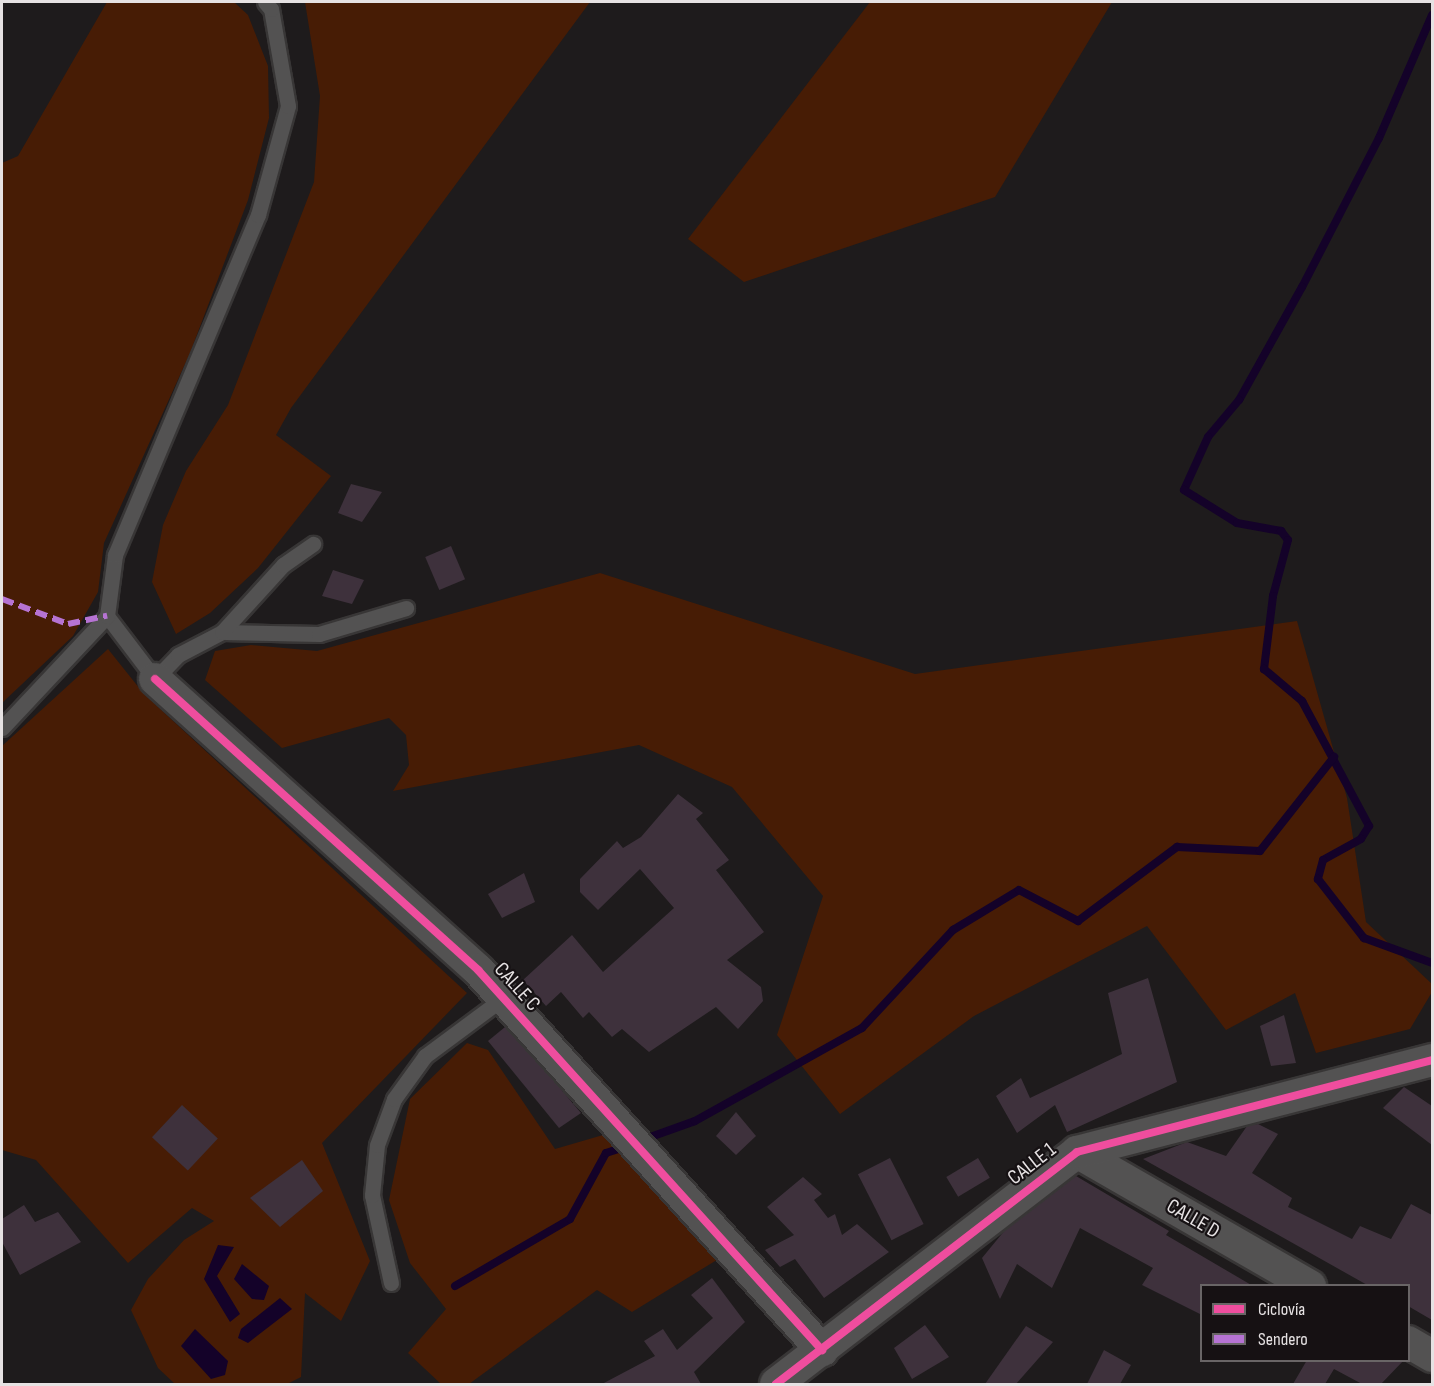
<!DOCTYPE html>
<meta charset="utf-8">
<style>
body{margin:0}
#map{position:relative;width:1434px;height:1386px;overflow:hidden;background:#1e1b1c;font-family:"Sofia Sans Condensed",sans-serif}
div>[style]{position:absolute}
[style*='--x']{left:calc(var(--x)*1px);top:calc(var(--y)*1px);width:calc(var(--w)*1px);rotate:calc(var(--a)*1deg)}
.green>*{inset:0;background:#471c05}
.water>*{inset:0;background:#140229}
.stream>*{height:8px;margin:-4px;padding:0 4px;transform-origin:4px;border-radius:4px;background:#140229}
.building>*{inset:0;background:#3e313c;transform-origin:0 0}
.roads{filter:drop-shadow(2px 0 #383636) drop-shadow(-2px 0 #383636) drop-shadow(0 2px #383636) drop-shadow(0 -2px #383636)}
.lane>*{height:15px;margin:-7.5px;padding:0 7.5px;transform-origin:7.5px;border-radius:7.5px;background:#535252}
.street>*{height:32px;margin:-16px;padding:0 16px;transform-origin:16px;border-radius:16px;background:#535252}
.quiet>*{height:6px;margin-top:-3px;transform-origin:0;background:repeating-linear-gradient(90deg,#b673d3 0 12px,transparent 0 18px)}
.cycleway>*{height:8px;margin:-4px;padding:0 4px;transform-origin:4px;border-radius:4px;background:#ef4d9e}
span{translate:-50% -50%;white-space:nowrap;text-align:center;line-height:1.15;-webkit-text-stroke:4.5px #161113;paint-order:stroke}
.street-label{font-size:21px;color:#e6e2e3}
.frame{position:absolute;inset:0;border:3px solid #e6e2e3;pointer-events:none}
.legend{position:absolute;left:1200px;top:1284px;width:210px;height:78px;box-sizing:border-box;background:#161113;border:2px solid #696566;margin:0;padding:8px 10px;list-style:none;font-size:18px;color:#e6e2e3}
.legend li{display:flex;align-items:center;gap:12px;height:30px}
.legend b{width:30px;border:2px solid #696566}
</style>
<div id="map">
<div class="green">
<i style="clip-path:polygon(107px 2px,234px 2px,248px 15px,268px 66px,269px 118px,248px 200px,190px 353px,104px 543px,98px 592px,73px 636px,2px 703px,2px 163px,18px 156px)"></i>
<i style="clip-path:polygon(305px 2px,590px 2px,291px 408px,276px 435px,331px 476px,258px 568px,210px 613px,176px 634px,152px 582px,163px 525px,186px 471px,228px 405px,314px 182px,320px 96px)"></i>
<i style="clip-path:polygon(870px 2px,1112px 2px,995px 197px,744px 282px,688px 239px)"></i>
<i style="clip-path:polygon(600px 573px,915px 674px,1297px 621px,1347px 798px,1366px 922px,1432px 984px,1432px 992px,1410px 1029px,1316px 1053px,1295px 993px,1226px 1030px,1147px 926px,974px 1016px,840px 1114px,777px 1035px,823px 896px,732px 787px,639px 745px,393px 791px,409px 765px,406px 735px,389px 718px,282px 748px,205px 680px,215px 651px,251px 645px,317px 651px)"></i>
<i style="clip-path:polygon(108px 649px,144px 694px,467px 993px,322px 1143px,370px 1261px,341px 1321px,305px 1293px,301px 1377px,287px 1384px,175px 1384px,158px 1368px,131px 1310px,148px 1279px,184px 1240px,214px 1221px,192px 1208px,128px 1263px,36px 1160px,2px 1150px,2px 746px)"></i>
<i style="clip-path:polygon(467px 1043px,488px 1050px,555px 1149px,603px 1135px,720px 1258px,632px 1312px,597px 1290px,469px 1384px,441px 1384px,408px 1353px,446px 1309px,410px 1263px,389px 1200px,410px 1099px)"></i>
</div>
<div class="water">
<i style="clip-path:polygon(218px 1245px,234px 1247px,217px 1276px,240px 1314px,230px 1322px,204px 1279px)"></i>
<i style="clip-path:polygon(242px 1264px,269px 1286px,264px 1300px,252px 1299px,234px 1279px)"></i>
<i style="clip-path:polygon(280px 1298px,292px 1309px,248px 1343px,238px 1338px,241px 1329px)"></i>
<i style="clip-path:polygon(195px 1329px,228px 1361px,225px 1375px,211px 1379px,181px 1346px)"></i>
</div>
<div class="stream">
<i style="--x:1432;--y:15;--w:134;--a:113.3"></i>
<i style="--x:1379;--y:138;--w:168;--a:117.3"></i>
<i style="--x:1302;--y:287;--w:129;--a:119.1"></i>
<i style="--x:1239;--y:400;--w:48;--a:130"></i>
<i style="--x:1208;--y:437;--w:58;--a:114.4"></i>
<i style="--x:1184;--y:490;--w:62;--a:31.9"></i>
<i style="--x:1237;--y:523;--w:45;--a:10.3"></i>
<i style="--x:1281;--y:531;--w:11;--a:52"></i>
<i style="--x:1288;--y:540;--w:58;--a:105"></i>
<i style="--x:1273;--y:596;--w:74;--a:97"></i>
<i style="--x:1264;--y:669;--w:50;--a:40.1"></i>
<i style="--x:1302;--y:701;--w:142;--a:61.8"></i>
<i style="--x:1369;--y:826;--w:15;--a:122"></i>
<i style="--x:1361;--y:839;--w:43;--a:151.1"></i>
<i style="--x:1323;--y:860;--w:20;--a:105"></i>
<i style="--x:1318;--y:879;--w:75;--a:52.1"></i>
<i style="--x:1364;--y:938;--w:72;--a:20.2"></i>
<i style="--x:642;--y:1140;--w:56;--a:-19.7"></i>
<i style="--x:695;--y:1121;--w:191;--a:-29.1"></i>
<i style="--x:862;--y:1028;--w:134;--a:-47.1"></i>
<i style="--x:953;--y:930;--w:77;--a:-31.2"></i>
<i style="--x:1019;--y:890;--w:67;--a:27.7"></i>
<i style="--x:1078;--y:921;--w:124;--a:-36.8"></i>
<i style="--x:1177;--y:847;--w:83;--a:2.8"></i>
<i style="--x:1260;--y:851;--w:120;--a:-51.8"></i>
<i style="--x:455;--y:1286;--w:133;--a:-30.2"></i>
<i style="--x:570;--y:1219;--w:75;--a:-61.4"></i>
<i style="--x:606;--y:1153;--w:23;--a:-18"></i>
</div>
<div class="building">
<i style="clip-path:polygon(351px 484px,382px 492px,362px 522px,338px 513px)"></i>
<i style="left:451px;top:546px;width:36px;height:28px;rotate:67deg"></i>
<i style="clip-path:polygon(333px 570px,364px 580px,352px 604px,322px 596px)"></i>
<i style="clip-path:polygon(678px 794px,703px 813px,696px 819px,729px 860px,716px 870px,764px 932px,727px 960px,761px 987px,763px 1001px,738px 1029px,716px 1007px,649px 1052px,622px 1029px,612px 1037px,589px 1012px,583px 1018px,561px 992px,546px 1006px,523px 980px,572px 935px,603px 972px,674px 908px,640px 869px,598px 910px,580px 892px,580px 879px,617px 841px,623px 848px,641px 837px)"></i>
<i style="clip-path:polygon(524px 873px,535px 902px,502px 918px,488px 894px)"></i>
<i style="clip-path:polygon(1148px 978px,1177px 1082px,1067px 1132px,1055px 1105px,1017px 1133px,996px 1096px,1021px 1078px,1030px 1098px,1122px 1054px,1108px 993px)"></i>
<i style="clip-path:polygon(1284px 1015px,1296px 1063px,1271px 1066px,1260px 1026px)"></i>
<i style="clip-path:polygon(505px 1027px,544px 1069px,581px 1113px,559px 1128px,488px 1041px)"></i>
<i style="clip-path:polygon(1404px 1087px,1432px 1106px,1432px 1145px,1383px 1108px)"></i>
<i style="left:182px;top:1105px;width:49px;height:44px;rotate:43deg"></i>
<i style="clip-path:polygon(736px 1112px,756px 1136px,736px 1155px,716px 1136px)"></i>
<i style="clip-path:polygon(1258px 1124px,1278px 1134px,1252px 1173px,1292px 1198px,1288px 1207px,1352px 1239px,1360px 1226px,1391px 1239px,1411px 1204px,1432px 1215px,1432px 1320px,1408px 1306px,1408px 1286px,1369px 1286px,1143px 1159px,1187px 1142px,1226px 1156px,1247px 1126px)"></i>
<i style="left:890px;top:1158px;width:74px;height:36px;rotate:63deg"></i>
<i style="left:978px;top:1158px;width:23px;height:37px;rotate:59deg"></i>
<i style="clip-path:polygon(302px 1160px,323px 1191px,280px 1227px,250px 1198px)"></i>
<i style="clip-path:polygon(1076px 1176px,1169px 1231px,1166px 1235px,1253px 1286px,1202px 1286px,1202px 1315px,1142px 1285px,1153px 1268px,1080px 1228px,1052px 1288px,1017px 1264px,1000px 1299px,982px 1258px,1005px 1230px)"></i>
<i style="clip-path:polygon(803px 1177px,822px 1194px,814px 1200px,828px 1218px,835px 1214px,842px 1235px,857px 1224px,889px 1252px,824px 1298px,795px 1259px,780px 1267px,765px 1250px,794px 1235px,767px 1207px)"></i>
<i style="clip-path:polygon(24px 1205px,35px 1222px,58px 1212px,81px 1242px,20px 1275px,2px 1242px,2px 1219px)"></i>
<i style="clip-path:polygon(712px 1278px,745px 1322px,694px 1372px,701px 1384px,602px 1384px,655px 1356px,644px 1341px,663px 1329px,677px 1350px,713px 1318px,691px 1295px)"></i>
<i style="clip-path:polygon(925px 1325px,949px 1357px,912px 1379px,894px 1348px)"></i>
<i style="clip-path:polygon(1026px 1326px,1053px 1342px,1016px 1384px,985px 1384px)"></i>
<i style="clip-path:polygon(1104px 1350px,1131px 1365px,1120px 1384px,1087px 1384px)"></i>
<i style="clip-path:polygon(1307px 1360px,1404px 1360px,1381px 1384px,1362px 1384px,1334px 1369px,1325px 1384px,1293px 1384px)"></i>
</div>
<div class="roads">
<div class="lane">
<i style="--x:107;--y:616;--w:79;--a:52.7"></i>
<i style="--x:155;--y:679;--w:33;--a:-46"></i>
<i style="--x:178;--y:655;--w:50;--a:-27.6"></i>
<i style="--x:222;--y:632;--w:97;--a:1.2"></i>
<i style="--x:319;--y:634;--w:91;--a:-16.6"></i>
<i style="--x:222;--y:632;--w:91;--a:-47.7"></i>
<i style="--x:283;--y:565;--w:37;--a:-35"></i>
<i style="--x:2;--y:728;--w:154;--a:-46.8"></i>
<i style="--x:107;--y:616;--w:62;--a:-82.5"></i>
<i style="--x:115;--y:555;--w:369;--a:-67.2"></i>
<i style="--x:258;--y:215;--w:113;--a:-74.6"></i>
<i style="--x:288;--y:106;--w:98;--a:-99.9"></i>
<i style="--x:271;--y:9;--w:9;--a:-131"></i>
<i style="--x:391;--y:1283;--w:90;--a:-102.2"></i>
<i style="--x:372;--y:1195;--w:50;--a:-84.3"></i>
<i style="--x:377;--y:1145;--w:49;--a:-69.7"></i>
<i style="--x:394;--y:1099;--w:53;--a:-54.2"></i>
<i style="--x:425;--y:1056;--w:97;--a:-36.6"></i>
</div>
<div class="street">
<i style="--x:155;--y:679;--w:435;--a:42"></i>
<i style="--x:478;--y:970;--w:513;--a:47.85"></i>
<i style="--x:1077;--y:1152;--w:269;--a:29.9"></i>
<i style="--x:1408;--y:1342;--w:28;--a:30"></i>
<i style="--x:776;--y:1384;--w:380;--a:-37.6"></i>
<i style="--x:1077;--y:1152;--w:367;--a:-14.5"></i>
</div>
</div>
<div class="quiet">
<i style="--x:2;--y:599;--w:71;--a:20.7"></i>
<i style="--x:68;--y:624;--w:40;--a:-12"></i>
</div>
<div class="cycleway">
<i style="--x:155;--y:679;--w:435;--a:42"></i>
<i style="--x:478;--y:970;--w:513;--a:47.85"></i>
<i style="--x:776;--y:1384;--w:380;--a:-37.6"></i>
<i style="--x:1077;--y:1152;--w:367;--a:-14.5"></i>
</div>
<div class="street-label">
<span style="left:517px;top:987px;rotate:48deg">CALLE C</span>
<span style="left:1032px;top:1164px;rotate:-38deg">CALLE 1</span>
<span style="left:1193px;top:1219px;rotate:30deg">CALLE D</span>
</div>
<div class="frame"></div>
<ul class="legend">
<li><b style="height:8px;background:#ef4d9e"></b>Ciclovía</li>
<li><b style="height:8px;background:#b673d3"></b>Sendero</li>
</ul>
</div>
